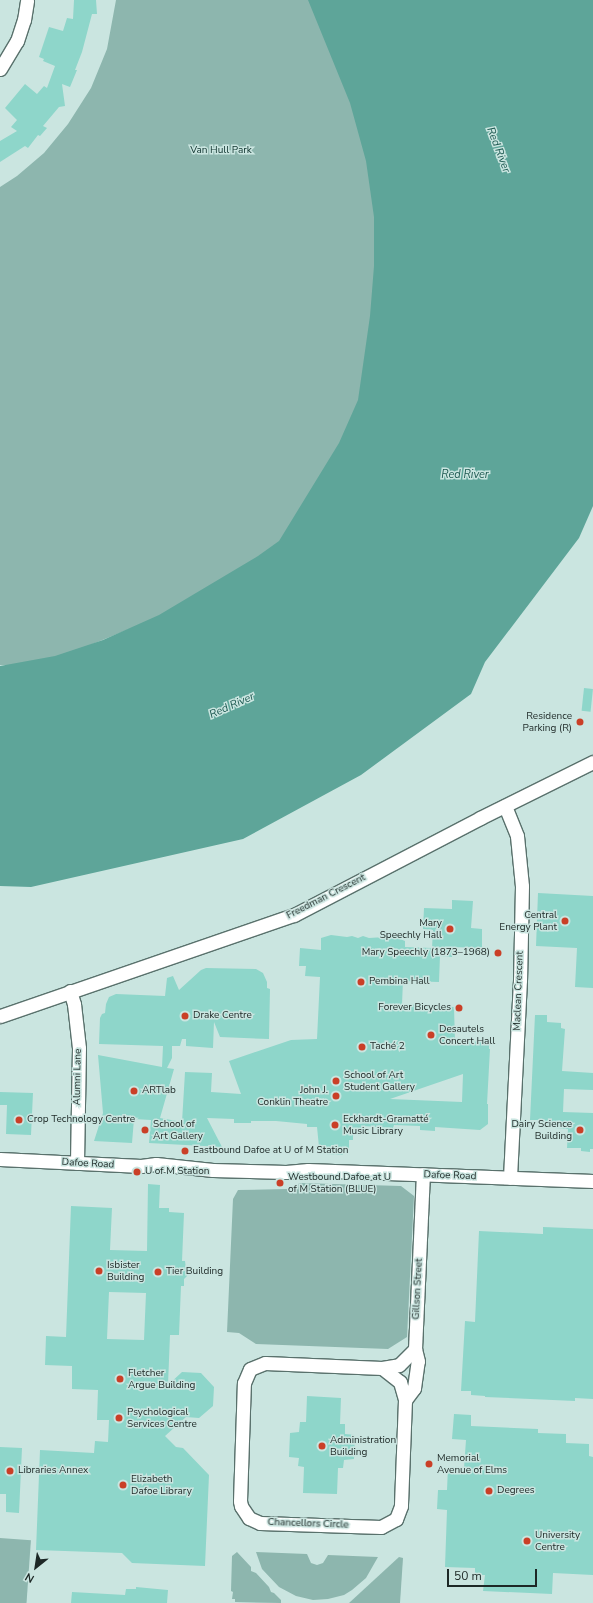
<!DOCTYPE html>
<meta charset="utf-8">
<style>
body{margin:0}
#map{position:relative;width:593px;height:1603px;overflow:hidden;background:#cae5e0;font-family:"Nunito Sans",sans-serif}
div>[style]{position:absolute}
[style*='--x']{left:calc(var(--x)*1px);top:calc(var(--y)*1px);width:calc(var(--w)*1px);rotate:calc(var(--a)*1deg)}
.green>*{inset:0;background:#8db6ae;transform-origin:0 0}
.water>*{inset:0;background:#5ea599}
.building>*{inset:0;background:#8ed6ca;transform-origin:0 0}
.roads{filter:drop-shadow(1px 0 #59716c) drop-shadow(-1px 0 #59716c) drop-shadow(0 1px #59716c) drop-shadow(0 -1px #59716c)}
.minor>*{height:13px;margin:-6.5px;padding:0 6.5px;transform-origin:6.5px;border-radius:6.5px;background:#fff}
.dots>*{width:11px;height:11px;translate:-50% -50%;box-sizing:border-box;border:2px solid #cae5e0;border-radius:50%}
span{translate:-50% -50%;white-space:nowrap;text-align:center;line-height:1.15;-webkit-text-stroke:3px #cae5e0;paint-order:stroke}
.park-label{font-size:10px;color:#0c302b}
.poi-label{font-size:10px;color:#1d2826}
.right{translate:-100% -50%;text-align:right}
.left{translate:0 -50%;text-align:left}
.street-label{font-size:10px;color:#1d2826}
.water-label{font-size:11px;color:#1b574f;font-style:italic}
.north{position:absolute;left:16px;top:1547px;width:40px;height:40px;-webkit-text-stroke:3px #cae5e0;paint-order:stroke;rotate:210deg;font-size:11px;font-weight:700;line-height:16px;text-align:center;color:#1d2826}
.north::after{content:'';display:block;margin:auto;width:14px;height:18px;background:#1d2826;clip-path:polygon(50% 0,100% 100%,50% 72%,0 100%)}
.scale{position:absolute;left:447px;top:1569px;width:90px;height:18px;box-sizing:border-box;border:2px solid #1d2826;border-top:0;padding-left:5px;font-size:12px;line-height:14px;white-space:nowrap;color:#1d2826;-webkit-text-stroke:3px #cae5e0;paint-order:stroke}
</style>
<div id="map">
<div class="green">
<i style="clip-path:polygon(116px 0,318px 0,378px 171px,382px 371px,299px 530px,225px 590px,41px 665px,0 665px,0 187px,17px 176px,44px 153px,68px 124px,91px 88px,107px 49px)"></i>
<i style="clip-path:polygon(300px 1183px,401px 1186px,414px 1196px,407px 1337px,388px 1349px,256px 1344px,239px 1333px,227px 1332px,233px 1199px,238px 1190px,288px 1189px)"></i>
<i style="left:0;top:1538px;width:31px;height:65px;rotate:4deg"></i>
<i style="clip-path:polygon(237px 1552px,251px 1567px,251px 1571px,256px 1573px,269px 1587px,271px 1592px,274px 1593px,281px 1600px,281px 1603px,235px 1602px,235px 1599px,232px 1599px,233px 1592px,231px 1591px,232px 1556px)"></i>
<i style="clip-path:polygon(256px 1552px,307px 1554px,311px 1563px,317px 1565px,323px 1563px,328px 1555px,378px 1557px,366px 1578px,352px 1590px,344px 1595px,328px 1599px,313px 1600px,296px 1596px,279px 1587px,262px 1569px)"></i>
<i style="clip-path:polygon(399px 1557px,403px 1558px,400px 1603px,349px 1603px)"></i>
</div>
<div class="water">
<i style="clip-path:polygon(308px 0,593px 0,593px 506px,579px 538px,485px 662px,471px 694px,361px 775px,243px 839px,31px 887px,0 886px,0 666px,55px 656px,103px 640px,159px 615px,258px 556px,279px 541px,339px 443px,358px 400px,370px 316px,374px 266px,374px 217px,366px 161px,350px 103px)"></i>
</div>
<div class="building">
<i style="clip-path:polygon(74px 0,96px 0,97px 14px,92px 14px,82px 52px,75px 70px,77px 70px,70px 87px,62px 84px,65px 106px,59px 107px,43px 126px,47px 128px,40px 136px,38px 135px,28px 148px,25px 146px,0 162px,0 141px,17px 131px,11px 127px,17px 120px,5px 108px,25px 84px,37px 94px,44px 86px,47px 88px,55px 66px,43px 61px,44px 59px,39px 57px,49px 27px,63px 31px,67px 18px,73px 19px)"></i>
<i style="left:584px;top:688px;width:9px;height:23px;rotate:6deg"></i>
<i style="clip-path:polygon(538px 893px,593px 896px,593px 988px,575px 987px,577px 948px,536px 946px)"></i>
<i style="clip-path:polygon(evenodd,452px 900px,473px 901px,471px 928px,482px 929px,482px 948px,453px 947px,452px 957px,440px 956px,439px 982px,403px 981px,402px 1004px,454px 1007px,455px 1041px,489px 1042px,489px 1049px,490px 1049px,487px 1104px,488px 1104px,488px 1124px,480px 1130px,435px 1127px,435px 1131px,420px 1130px,420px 1126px,394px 1125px,393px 1128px,363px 1126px,363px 1129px,353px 1129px,353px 1140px,349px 1140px,349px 1148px,343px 1148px,343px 1155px,325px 1154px,325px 1147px,319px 1147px,317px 1127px,307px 1127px,307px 1124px,276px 1121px,251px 1121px,251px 1123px,234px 1123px,234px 1119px,207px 1118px,222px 1147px,149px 1143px,151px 1120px,134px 1119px,132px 1143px,94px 1141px,103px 1113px,98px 1055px,162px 1067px,163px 1046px,99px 1044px,100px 1018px,102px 1014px,105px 1013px,106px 1004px,109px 997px,116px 994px,165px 996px,167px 978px,173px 976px,179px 990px,201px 970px,206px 968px,256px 969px,263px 973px,267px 982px,267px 988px,270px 989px,269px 1039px,220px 1037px,214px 1022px,213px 1048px,186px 1046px,186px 1039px,182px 1039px,180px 1046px,172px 1046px,172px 1058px,167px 1068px,174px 1069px,160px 1118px,182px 1122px,185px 1072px,212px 1073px,211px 1092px,241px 1094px,229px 1061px,291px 1040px,317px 1039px,320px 977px,305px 976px,306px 966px,299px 966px,300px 948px,321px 950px,321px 938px,331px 935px,347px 937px,352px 936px,358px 938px,363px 936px,369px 938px,385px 937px,390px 939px,395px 937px,405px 941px,405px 947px,432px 948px,433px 930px,423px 929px,424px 908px,452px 909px,452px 900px,463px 1074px,462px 1102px,390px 1099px,463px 1074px)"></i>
<i style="clip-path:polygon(535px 1015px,547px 1015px,547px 1022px,561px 1023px,561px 1028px,565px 1029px,562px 1071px,593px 1073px,593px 1090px,564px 1089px,563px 1112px,593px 1113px,593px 1149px,590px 1149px,590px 1152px,581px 1151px,581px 1148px,567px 1148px,568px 1129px,541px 1127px,542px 1120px,530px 1120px)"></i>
<i style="clip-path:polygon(0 1092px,33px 1093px,31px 1135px,6px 1134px,7px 1105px,0 1105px)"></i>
<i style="clip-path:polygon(evenodd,148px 1184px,160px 1185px,159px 1208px,169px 1208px,169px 1212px,184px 1213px,182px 1261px,185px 1261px,187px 1276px,184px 1279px,184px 1286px,181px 1286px,179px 1335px,170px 1335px,168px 1385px,182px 1372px,201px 1373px,214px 1387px,213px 1406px,199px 1418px,186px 1417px,165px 1436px,176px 1447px,183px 1448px,209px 1475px,205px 1566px,132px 1563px,122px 1553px,36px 1550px,40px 1450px,94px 1453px,95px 1441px,108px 1442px,109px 1420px,97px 1420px,98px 1390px,72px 1389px,72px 1366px,45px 1365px,46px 1336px,66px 1337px,71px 1206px,112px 1208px,110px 1250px,147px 1251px,148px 1184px,109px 1292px,146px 1293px,144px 1340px,107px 1339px,109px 1292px)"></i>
<i style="clip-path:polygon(543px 1227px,593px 1229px,593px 1399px,575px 1398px,575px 1401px,485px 1397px,485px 1396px,471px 1395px,471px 1391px,461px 1391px,465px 1321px,475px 1322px,479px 1231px,543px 1234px)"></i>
<i style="clip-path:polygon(307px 1396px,341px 1398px,340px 1424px,345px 1424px,345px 1434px,355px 1435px,354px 1459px,344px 1460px,343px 1468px,338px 1468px,337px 1494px,303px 1493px,304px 1467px,298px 1466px,299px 1458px,289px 1457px,290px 1433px,299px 1432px,300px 1422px,306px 1422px)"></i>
<i style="clip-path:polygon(454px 1414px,471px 1415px,471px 1426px,538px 1429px,538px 1433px,566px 1434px,566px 1443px,589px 1444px,589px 1456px,593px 1457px,593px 1575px,553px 1573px,552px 1594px,483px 1591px,485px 1575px,475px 1575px,475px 1568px,445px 1567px,447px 1510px,437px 1509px,438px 1490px,447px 1490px,448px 1467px,464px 1468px,466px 1440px,452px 1439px)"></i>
<i style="clip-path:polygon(0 1447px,22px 1448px,19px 1513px,6px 1512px,6px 1494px,0 1494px)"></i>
<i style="clip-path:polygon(136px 1587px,168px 1590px,167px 1603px,71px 1603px,72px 1592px,125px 1595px,126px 1589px,136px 1589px)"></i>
</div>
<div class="roads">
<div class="minor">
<i style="--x:0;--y:69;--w:33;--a:-59"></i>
<i style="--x:17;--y:41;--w:22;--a:-72"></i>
<i style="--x:24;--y:20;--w:20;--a:-81"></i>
<i style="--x:505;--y:806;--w:32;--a:68"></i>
<i style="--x:517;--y:836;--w:50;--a:84.3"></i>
<i style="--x:522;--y:886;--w:94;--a:91.2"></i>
<i style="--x:520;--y:980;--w:198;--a:92.9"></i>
<i style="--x:70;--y:991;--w:14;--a:73"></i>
<i style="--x:74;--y:1004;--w:44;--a:83.5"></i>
<i style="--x:79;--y:1048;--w:115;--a:91"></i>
<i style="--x:0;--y:1016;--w:311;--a:-19"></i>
<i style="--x:294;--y:915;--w:210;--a:-27.5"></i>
<i style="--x:480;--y:818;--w:126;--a:-26.4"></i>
<i style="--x:0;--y:1159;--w:141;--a:2.8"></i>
<i style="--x:141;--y:1166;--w:15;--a:-8"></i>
<i style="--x:156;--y:1164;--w:57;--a:6"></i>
<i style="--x:213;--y:1170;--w:73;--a:1.6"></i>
<i style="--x:286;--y:1172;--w:22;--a:-5"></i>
<i style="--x:308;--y:1170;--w:285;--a:2.2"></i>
<i style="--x:382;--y:1368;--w:23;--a:38"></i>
<i style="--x:400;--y:1382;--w:19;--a:74"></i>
<i style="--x:405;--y:1400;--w:106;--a:92.2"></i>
<i style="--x:401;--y:1506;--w:14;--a:111"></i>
<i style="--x:396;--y:1519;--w:17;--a:152"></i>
<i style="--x:381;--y:1527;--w:121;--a:-178.1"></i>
<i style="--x:260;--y:1523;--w:12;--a:-156"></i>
<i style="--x:249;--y:1518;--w:14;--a:-124"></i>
<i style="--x:241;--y:1506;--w:5;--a:-101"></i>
<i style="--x:240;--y:1501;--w:118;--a:-88.1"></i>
<i style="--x:244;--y:1383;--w:15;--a:-67"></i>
<i style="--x:250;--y:1369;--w:16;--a:-22"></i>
<i style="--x:265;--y:1363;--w:117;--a:2.4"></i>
<i style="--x:382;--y:1368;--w:17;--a:-10"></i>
<i style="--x:399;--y:1365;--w:23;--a:-45"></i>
<i style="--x:405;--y:1400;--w:15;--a:-53"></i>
<i style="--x:414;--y:1388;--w:27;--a:-82"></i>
<i style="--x:418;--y:1361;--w:12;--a:-104"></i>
<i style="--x:415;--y:1349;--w:175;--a:-87.4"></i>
</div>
</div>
<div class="dots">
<i style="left:580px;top:722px;background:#ca3f27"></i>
<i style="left:565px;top:921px;background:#ca3f27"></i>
<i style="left:450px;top:929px;background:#ca3f27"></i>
<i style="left:498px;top:953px;background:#ca3f27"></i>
<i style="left:361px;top:982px;background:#ca3f27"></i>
<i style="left:459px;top:1008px;background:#ca3f27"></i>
<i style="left:185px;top:1016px;background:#ca3f27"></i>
<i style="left:431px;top:1035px;background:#ca3f27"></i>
<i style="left:362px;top:1047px;background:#ca3f27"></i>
<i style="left:336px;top:1081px;background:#ca3f27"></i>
<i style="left:134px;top:1091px;background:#ca3f27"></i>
<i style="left:336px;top:1096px;background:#ca3f27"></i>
<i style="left:19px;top:1120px;background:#ca3f27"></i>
<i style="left:335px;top:1125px;background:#ca3f27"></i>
<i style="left:145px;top:1130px;background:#ca3f27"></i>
<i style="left:580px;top:1130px;background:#ca3f27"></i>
<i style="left:185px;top:1151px;background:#ca3f27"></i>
<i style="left:137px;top:1172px;background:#ca3f27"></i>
<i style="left:280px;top:1183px;background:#ca3f27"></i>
<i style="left:99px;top:1271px;background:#ca3f27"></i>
<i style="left:158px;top:1272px;background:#ca3f27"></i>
<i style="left:120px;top:1379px;background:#ca3f27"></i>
<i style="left:119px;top:1418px;background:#ca3f27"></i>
<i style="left:322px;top:1446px;background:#ca3f27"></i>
<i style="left:429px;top:1464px;background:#ca3f27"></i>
<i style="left:10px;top:1471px;background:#ca3f27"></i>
<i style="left:123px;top:1485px;background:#ca3f27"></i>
<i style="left:489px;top:1491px;background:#ca3f27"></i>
<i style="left:527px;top:1541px;background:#ca3f27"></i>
</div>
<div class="park-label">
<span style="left:221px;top:151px">Van Hull Park</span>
</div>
<div class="poi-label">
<span class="right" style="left:572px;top:722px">Residence<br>Parking (R)</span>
<span class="right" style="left:557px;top:921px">Central<br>Energy Plant</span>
<span class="right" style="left:442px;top:929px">Mary<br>Speechly Hall</span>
<span class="right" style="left:490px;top:953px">Mary Speechly (1873–1968)</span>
<span class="left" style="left:369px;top:982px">Pembina Hall</span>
<span class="right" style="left:451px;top:1008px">Forever Bicycles</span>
<span class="left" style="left:193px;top:1016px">Drake Centre</span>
<span class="left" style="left:439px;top:1035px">Desautels<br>Concert Hall</span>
<span class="left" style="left:370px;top:1047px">Taché 2</span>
<span class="left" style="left:344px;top:1081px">School of Art<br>Student Gallery</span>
<span class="right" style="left:328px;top:1096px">John J.<br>Conklin Theatre</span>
<span class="left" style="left:142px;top:1091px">ARTlab</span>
<span class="left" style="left:343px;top:1125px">Eckhardt-Gramatté<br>Music Library</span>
<span class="left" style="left:27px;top:1120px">Crop Technology Centre</span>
<span class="left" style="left:153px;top:1130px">School of<br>Art Gallery</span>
<span class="right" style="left:572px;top:1130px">Dairy Science<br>Building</span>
<span class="left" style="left:193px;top:1151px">Eastbound Dafoe at U of M Station</span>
<span class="left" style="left:145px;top:1172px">U of M Station</span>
<span class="left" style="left:288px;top:1183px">Westbound Dafoe at U<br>of M Station (BLUE)</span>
<span class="left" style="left:107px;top:1271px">Isbister<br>Building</span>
<span class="left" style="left:166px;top:1272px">Tier Building</span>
<span class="left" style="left:128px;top:1379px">Fletcher<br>Argue Building</span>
<span class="left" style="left:127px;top:1418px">Psychological<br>Services Centre</span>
<span class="left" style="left:330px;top:1446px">Administration<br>Building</span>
<span class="left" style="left:437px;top:1464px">Memorial<br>Avenue of Elms</span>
<span class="left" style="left:18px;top:1471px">Libraries Annex</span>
<span class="left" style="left:131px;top:1485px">Elizabeth<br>Dafoe Library</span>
<span class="left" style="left:497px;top:1491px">Degrees</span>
<span class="left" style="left:535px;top:1541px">University<br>Centre</span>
</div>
<div class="street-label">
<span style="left:326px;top:897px;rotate:-27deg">Freedman Crescent</span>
<span style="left:519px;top:991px;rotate:-88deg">Maclean Crescent</span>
<span style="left:78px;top:1077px;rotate:-89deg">Alumni Lane</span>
<span style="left:88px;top:1164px;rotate:3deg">Dafoe Road</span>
<span style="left:450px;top:1176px;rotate:2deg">Dafoe Road</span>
<span style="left:418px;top:1289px;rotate:-87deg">Gillson Street</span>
<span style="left:308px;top:1524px;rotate:2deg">Chancellors Circle</span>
</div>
<div class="water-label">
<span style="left:498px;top:150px;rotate:69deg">Red River</span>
<span style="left:465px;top:475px">Red River</span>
<span style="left:232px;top:706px;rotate:-24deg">Red River</span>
</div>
<div class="north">N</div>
<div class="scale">50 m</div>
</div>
